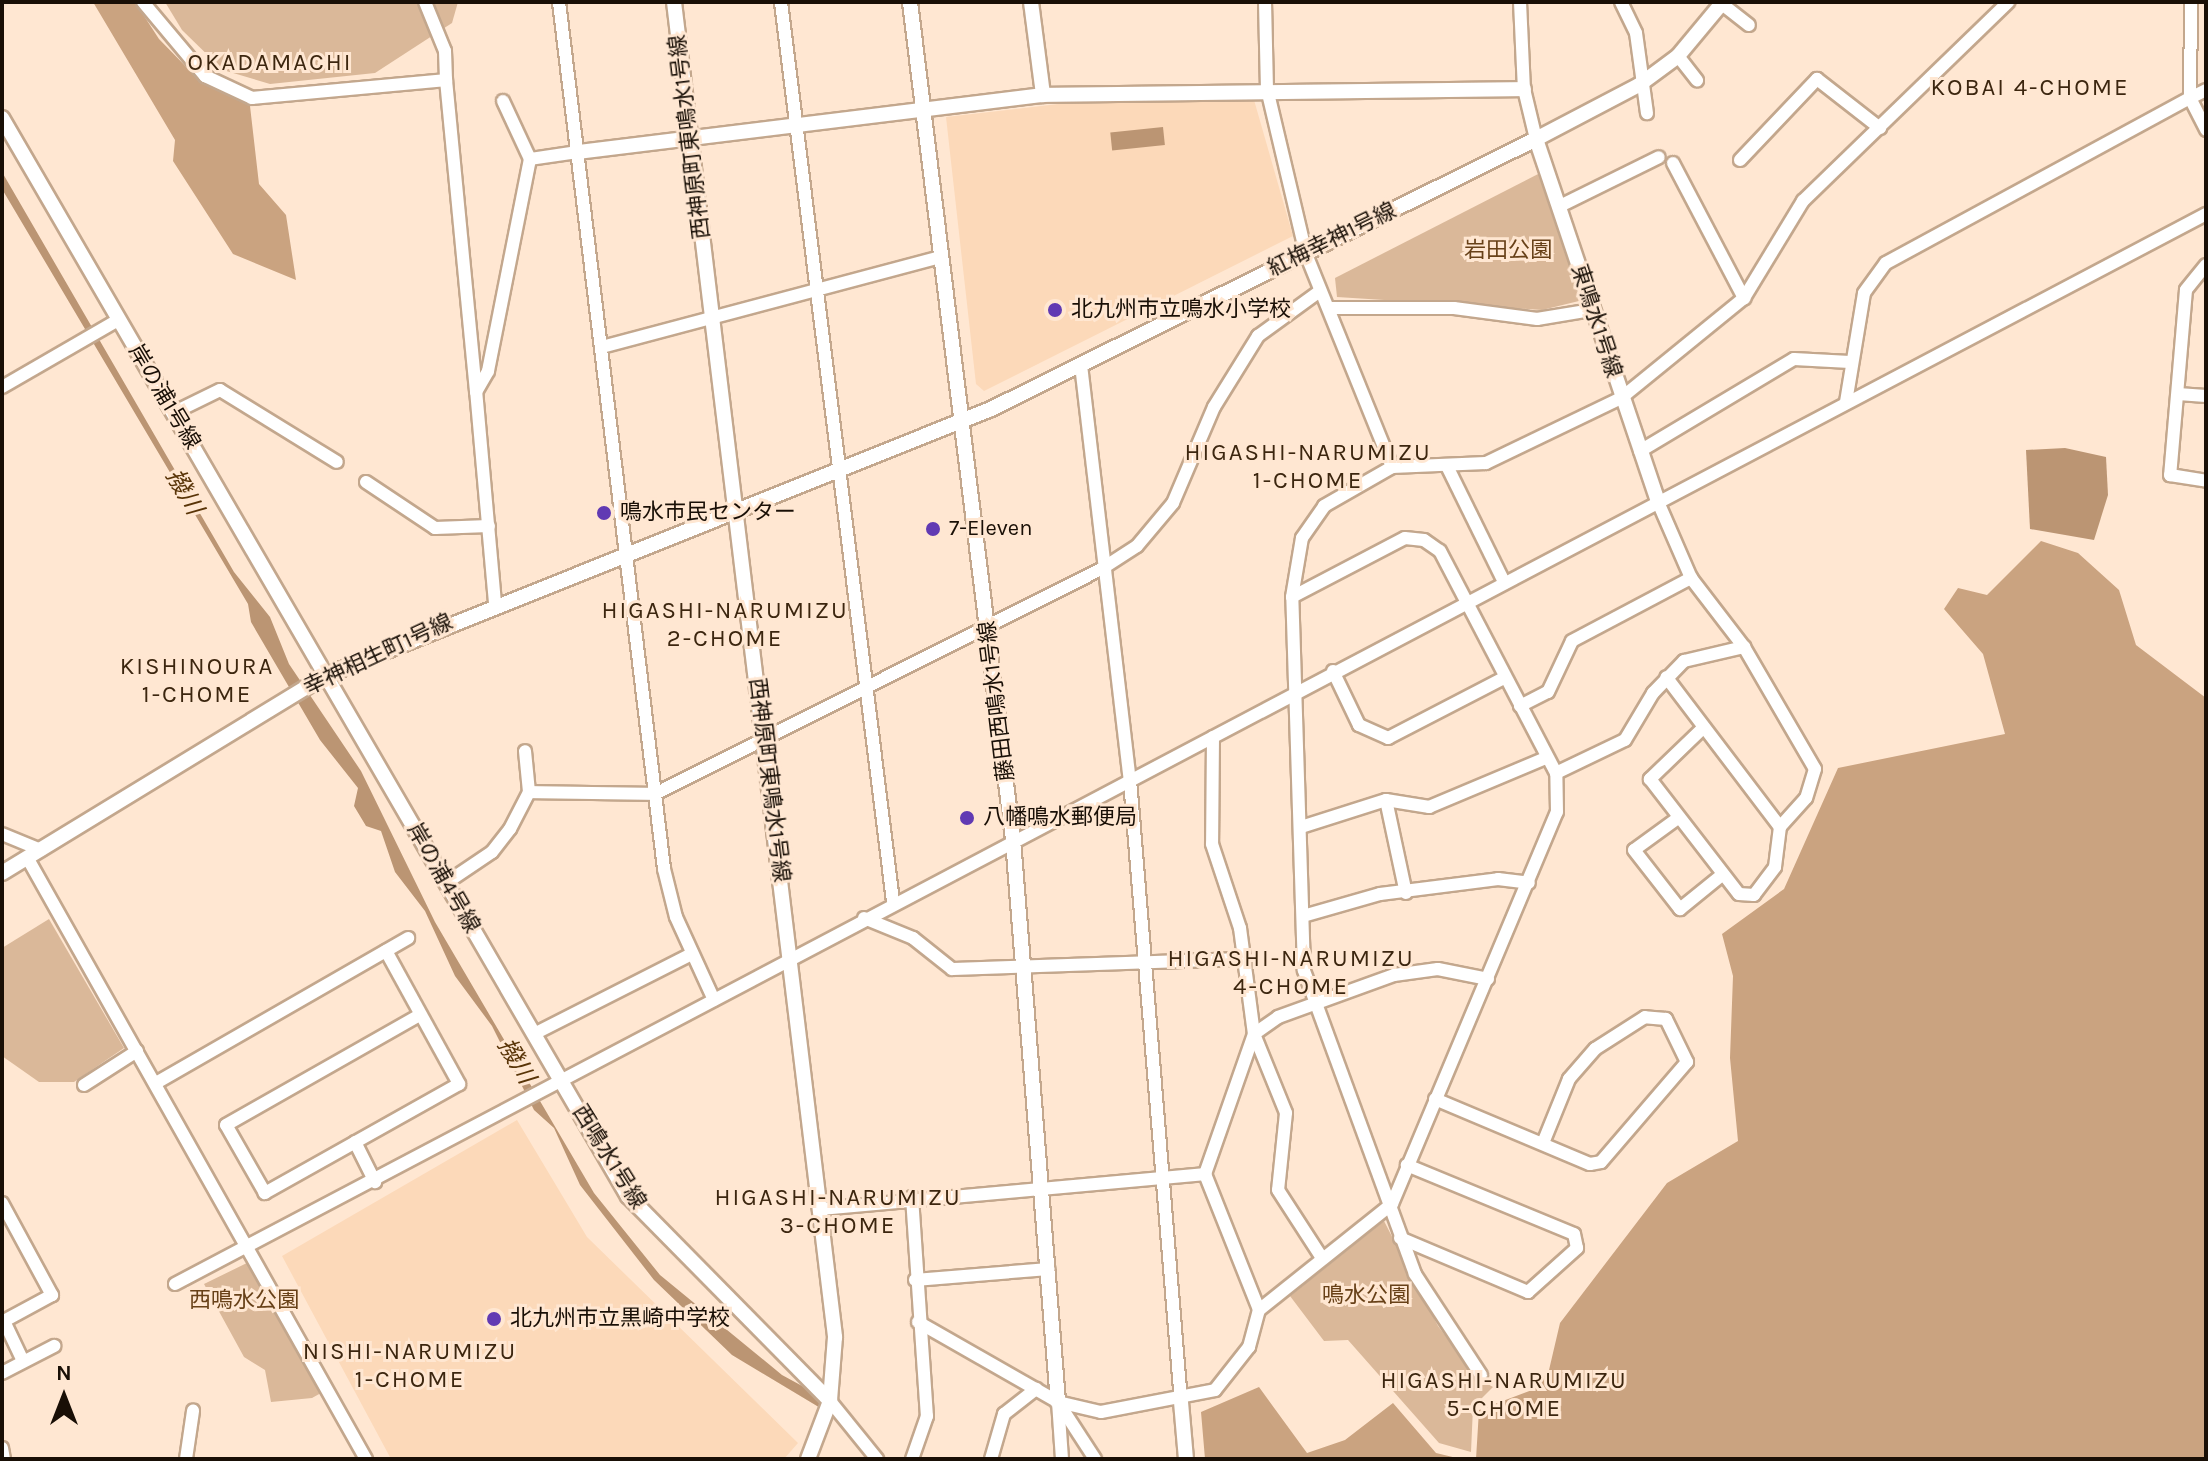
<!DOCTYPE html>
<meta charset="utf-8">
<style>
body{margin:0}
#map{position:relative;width:2208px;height:1461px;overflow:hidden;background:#ffe7d2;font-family:Karla,"Noto Sans JP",sans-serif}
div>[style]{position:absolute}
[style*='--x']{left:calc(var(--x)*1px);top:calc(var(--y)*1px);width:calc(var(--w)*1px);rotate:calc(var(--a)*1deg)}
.built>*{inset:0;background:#fcd9b9}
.green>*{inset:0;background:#dab899}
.forest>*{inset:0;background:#caa380}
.water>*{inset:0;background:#bb9573;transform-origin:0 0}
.roads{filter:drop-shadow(2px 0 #c3a78d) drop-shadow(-2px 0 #c3a78d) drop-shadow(0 2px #c3a78d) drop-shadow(0 -2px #c3a78d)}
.minor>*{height:12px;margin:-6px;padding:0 6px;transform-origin:6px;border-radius:6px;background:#fff}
.tertiary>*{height:14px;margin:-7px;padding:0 7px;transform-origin:7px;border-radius:7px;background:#fff}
.dots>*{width:22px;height:22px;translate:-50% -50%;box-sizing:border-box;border:4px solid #ffe7d2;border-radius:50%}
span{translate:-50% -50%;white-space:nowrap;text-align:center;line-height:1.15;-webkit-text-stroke:6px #ffe7d2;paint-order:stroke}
.street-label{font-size:22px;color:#190f06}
.park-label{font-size:22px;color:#684118}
.poi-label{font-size:22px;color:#190f06}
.left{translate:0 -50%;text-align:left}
.neighbourhood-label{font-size:24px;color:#3c260f;letter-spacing:2px}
.water-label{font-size:24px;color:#593407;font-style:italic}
.frame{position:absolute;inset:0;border:4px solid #190f06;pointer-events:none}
.north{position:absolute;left:24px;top:1357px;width:80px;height:80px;-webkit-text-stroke:6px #ffe7d2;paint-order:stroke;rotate:0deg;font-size:22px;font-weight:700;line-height:32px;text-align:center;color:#190f06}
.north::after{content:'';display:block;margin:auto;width:28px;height:36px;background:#190f06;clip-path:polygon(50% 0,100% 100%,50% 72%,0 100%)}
</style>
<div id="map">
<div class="built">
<i style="clip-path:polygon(1254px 100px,1293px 236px,984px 391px,976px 384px,946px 117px,1058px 104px)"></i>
<i style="clip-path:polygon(517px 1120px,587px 1237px,798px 1443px,784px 1459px,391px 1459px,282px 1256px)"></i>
</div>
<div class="green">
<i style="clip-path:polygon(165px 2px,458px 2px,452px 23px,375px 73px,270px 84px,223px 70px,182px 30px)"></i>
<i style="clip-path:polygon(1542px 172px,1583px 300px,1542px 310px,1337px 297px,1335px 278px)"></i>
<i style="clip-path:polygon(49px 919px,124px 1048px,74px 1082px,39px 1082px,2px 1056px,2px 948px)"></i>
<i style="clip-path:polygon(1384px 1221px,1438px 1326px,1477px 1378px,1493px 1387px,1473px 1407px,1471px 1452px,1439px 1443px,1348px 1340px,1324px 1341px,1290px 1296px)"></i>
<i style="clip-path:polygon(253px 1260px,321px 1393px,312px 1398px,271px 1402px,265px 1370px,244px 1357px,204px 1284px)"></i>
</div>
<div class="forest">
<i style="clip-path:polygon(93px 2px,135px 2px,159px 39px,199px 80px,250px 106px,259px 184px,286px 215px,296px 280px,233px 254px,173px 161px,175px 140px)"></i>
<i style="clip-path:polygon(2041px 541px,2078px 553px,2119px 590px,2136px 645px,2206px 698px,2206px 1459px,1476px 1459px,1479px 1410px,1532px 1390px,1549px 1370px,1560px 1323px,1667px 1183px,1738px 1141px,1730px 1058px,1733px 976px,1722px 934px,1784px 889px,1838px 768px,2005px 734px,1983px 654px,1944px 609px,1958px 588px,1987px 595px)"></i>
<i style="clip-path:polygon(1259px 1387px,1307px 1453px,1345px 1440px,1393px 1403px,1436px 1453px,1461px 1459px,1205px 1459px,1201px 1412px)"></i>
</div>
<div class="water">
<i style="left:1163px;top:127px;width:18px;height:53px;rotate:84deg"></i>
<i style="clip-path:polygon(2px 172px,234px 572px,270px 617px,289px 664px,361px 771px,435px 922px,594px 1193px,660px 1275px,782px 1375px,826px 1399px,822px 1409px,732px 1355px,654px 1280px,580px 1185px,554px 1128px,534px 1110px,492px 1026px,455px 976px,425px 911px,395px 872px,381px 831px,366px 826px,354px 806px,358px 788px,320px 740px,251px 622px,248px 604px,2px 189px)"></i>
<i style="clip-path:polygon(2065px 448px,2106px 457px,2108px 495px,2094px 540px,2030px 529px,2026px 450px)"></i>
</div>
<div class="roads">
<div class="minor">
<i style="--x:143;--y:2;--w:97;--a:50"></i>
<i style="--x:205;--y:76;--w:52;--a:25.1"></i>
<i style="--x:252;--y:98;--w:195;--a:-5.3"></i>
<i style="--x:446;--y:80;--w:313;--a:84.5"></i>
<i style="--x:425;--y:2;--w:53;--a:67.8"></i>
<i style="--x:445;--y:51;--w:29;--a:88"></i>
<i style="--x:559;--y:2;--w:873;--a:83.09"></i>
<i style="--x:664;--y:869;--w:49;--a:76"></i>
<i style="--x:676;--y:917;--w:91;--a:65.4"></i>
<i style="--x:781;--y:2;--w:906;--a:82.9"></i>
<i style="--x:1265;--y:2;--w:87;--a:88.7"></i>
<i style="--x:1267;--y:89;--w:170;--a:76.7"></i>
<i style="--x:1306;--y:254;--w:230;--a:68"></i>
<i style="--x:1520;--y:2;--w:87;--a:87.4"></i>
<i style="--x:1524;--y:89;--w:51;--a:76.5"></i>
<i style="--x:1621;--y:2;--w:34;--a:64"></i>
<i style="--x:1636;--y:33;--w:81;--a:82.2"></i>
<i style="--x:1722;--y:4;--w:34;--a:38"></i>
<i style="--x:1678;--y:56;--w:31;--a:52"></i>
<i style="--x:2206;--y:90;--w:18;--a:153"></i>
<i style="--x:2190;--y:98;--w:36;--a:63"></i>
<i style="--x:503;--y:101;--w:64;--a:65"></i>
<i style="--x:1740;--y:160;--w:112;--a:-46.5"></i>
<i style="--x:1817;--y:79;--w:80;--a:37.9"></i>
<i style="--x:1673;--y:163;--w:153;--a:62.3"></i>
<i style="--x:1560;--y:206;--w:110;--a:-26.3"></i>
<i style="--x:2206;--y:265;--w:32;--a:129"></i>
<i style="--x:2186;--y:290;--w:186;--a:94.9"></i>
<i style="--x:2170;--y:475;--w:36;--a:9"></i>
<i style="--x:1331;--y:308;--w:123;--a:0"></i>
<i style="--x:1454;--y:308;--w:84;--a:7.5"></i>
<i style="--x:1537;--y:319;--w:56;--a:-9.3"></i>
<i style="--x:602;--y:347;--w:351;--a:-14.9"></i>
<i style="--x:1081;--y:365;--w:418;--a:83.3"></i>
<i style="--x:1130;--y:780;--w:624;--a:85.31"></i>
<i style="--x:2;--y:387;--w:134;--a:-30"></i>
<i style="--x:2178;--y:394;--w:28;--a:4"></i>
<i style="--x:1846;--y:402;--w:110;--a:-80.6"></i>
<i style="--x:1864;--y:293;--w:37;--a:-54"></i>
<i style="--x:1886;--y:263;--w:346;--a:-28.5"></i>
<i style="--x:2190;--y:98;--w:96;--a:-89.4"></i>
<i style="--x:175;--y:412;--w:50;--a:-26.1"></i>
<i style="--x:220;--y:390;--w:137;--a:31.6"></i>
<i style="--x:1640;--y:451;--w:179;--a:-30.9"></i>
<i style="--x:1794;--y:359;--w:56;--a:3.1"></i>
<i style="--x:1447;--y:466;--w:127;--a:63.8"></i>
<i style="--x:366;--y:482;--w:83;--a:33.7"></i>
<i style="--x:435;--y:528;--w:54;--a:-2.1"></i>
<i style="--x:1658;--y:502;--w:83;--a:66.5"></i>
<i style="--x:1691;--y:578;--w:87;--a:52.5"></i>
<i style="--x:1744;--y:647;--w:141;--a:59.8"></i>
<i style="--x:1815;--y:769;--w:30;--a:107"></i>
<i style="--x:1806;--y:798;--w:39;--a:132"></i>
<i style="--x:1780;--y:827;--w:188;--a:-127.2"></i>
<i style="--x:1292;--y:597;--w:127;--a:-27.6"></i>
<i style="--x:1405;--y:538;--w:19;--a:6"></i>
<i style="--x:1424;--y:540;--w:19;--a:35"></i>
<i style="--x:1440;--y:551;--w:250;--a:62.4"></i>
<i style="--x:495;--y:603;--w:212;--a:-95.1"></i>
<i style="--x:476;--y:392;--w:24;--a:-60"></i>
<i style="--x:488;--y:371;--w:216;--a:-78.8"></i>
<i style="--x:530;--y:159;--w:49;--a:-8.3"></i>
<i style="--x:1333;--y:671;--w:60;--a:64.3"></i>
<i style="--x:1359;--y:725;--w:32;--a:24"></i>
<i style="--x:1388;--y:738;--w:128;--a:-27.4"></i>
<i style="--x:1520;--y:706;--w:31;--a:-27"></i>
<i style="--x:1548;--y:692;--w:56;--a:-64.8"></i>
<i style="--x:1572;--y:641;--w:135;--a:-27.9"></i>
<i style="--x:1703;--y:728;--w:74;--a:136.1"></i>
<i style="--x:1650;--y:779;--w:145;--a:52.3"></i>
<i style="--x:1739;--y:894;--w:15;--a:4"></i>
<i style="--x:1754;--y:895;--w:35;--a:-53"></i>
<i style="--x:1775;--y:867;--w:40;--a:-82.9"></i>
<i style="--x:1213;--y:737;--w:107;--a:90.5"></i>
<i style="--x:1212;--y:844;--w:89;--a:71.6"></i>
<i style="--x:1240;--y:928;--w:107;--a:82.5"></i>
<i style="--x:1254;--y:1034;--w:85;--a:67.9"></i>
<i style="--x:1286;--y:1113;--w:77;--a:95.9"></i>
<i style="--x:1278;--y:1190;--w:81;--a:57.1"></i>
<i style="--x:529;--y:792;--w:126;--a:0.9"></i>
<i style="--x:655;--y:794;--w:502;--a:-26.77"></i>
<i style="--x:1103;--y:568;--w:40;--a:-32.9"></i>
<i style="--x:1137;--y:546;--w:56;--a:-50.1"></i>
<i style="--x:1173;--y:503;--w:104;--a:-66.9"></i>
<i style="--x:1214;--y:407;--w:84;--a:-58.2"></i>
<i style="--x:1258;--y:336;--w:77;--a:-36"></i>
<i style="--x:1386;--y:800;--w:95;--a:77.9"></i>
<i style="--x:1678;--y:818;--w:54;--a:144"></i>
<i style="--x:1634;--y:850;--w:75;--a:52.1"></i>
<i style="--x:1680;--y:909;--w:55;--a:-39.1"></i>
<i style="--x:1301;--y:827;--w:89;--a:-17.6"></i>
<i style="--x:1386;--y:800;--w:44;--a:9.2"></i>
<i style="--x:1429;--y:807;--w:124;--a:-22.8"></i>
<i style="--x:2;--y:834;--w:42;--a:22.3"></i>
<i style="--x:28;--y:859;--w:689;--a:60.61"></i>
<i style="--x:446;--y:883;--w:55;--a:-34"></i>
<i style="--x:492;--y:852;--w:29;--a:-52"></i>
<i style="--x:510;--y:829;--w:42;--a:-62.8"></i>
<i style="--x:529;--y:792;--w:41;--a:-95.6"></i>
<i style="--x:1303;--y:916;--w:80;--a:-15.9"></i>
<i style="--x:1380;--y:894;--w:119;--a:-7.2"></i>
<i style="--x:1498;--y:879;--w:31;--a:7"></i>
<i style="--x:864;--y:918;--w:53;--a:22.2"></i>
<i style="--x:913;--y:938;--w:50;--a:38.5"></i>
<i style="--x:952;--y:969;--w:290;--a:-2"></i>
<i style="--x:386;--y:951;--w:152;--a:61.2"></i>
<i style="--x:459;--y:1084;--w:223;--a:150.7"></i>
<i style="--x:265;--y:1193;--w:78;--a:-119.8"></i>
<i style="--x:226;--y:1125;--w:223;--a:-29.6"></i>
<i style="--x:534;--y:1034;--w:177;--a:-26.9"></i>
<i style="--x:156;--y:1083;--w:291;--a:-29.9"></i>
<i style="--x:84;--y:1085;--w:63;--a:-32.7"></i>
<i style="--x:1435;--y:1099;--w:168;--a:22.8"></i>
<i style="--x:1590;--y:1164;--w:11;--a:-10"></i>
<i style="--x:1601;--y:1162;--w:132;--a:-49.3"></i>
<i style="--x:1687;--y:1062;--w:48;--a:-116"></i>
<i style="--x:1666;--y:1019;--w:21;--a:-175"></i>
<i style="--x:1645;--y:1017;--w:59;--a:147.4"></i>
<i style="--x:1595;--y:1049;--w:40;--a:131"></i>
<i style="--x:1569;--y:1079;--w:69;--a:112.1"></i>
<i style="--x:355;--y:1142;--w:45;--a:63.4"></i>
<i style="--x:1205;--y:1174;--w:146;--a:68.3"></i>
<i style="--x:912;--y:1197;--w:220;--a:86.1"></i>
<i style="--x:927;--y:1416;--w:46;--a:109.2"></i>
<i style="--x:2;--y:1203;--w:105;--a:61.5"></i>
<i style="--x:52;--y:1295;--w:57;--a:151.6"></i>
<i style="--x:821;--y:1209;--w:386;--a:-5.2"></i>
<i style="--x:1205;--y:1174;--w:148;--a:-70.7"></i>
<i style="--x:1254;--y:1034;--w:29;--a:-35"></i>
<i style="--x:1278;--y:1017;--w:123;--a:-19.9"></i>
<i style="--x:1394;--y:975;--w:44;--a:-7.8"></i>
<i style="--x:1438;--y:969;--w:51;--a:11.3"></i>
<i style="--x:1400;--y:1238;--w:139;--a:22.9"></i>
<i style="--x:1528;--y:1292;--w:66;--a:-41.9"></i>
<i style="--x:1577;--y:1248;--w:14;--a:-102"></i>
<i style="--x:1574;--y:1234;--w:181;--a:-157.6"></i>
<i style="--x:915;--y:1280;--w:134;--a:-4.7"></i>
<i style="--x:175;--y:1284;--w:2296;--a:-27.78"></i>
<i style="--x:4;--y:1321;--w:44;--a:64.6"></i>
<i style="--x:918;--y:1322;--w:161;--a:29.7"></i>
<i style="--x:1058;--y:1402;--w:68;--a:57"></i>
<i style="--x:2;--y:1373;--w:59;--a:-27.4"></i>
<i style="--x:1481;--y:1375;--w:121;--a:-123.2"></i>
<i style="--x:1415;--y:1274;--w:324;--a:-110.1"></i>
<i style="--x:1304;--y:970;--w:373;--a:-91.8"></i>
<i style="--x:1292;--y:597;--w:60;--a:-80.4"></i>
<i style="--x:1302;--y:538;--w:39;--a:-55"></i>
<i style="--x:1324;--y:506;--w:78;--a:-29.8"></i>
<i style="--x:1392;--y:467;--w:94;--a:-2.4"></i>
<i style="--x:1486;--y:463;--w:150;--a:-25.7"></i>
<i style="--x:1621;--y:398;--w:159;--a:-39.1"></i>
<i style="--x:1744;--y:298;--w:114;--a:-58.7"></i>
<i style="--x:1803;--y:201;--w:286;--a:-44.1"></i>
<i style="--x:830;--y:1401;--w:75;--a:51"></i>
<i style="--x:2;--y:1448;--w:11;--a:80"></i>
<i style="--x:186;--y:1459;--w:49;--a:-81.7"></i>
<i style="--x:991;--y:1459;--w:47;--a:-73.9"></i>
<i style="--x:1004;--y:1414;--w:41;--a:-38"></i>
<i style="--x:1062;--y:1459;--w:57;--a:-94"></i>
<i style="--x:1058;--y:1402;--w:44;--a:13.1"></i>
<i style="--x:1101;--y:1412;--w:116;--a:-10.9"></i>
<i style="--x:1215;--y:1390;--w:55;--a:-51.7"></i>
<i style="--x:1249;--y:1347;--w:38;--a:-75"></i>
<i style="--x:1259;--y:1310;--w:170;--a:-38.6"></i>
<i style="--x:1392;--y:1204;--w:425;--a:-67.2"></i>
<i style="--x:1557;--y:812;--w:39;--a:-91"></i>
<i style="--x:1556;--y:773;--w:76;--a:-25.6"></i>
<i style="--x:1625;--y:740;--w:55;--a:-59.2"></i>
<i style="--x:1653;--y:693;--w:45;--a:-45.9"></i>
<i style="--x:1684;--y:661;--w:62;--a:-13.1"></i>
</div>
<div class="tertiary">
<i style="--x:674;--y:2;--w:1345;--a:83.12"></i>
<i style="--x:835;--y:1337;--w:64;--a:94.5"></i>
<i style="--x:830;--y:1401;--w:62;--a:110.8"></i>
<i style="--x:910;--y:2;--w:844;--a:82.99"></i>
<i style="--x:1013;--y:840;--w:564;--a:85.42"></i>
<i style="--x:1031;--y:2;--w:94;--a:82.6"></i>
<i style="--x:2;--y:118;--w:1247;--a:59.86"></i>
<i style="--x:628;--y:1196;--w:288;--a:45.4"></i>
<i style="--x:1536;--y:139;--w:383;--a:71.4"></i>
<i style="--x:578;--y:152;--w:468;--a:-7"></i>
<i style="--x:1043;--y:95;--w:481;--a:-0.7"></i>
<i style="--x:2;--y:873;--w:381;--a:-31.4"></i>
<i style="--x:327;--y:675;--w:715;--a:-21.83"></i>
<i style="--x:991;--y:409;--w:608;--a:-26.35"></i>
<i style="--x:1536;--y:139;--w:116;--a:-27.7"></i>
<i style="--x:1639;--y:85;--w:49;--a:-36.6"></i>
<i style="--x:1678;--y:56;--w:70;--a:-50.2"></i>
<i style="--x:1181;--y:1402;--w:57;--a:85"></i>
</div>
</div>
<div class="dots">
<i style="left:1055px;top:310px;background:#613ab3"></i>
<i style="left:604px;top:513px;background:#613ab3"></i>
<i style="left:933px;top:529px;background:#613ab3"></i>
<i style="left:967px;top:818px;background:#613ab3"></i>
<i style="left:494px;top:1319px;background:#613ab3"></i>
</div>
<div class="street-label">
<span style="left:690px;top:137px;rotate:-97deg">西神原町東鳴水1号線</span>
<span style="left:1332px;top:240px;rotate:-26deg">紅梅幸神1号線</span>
<span style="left:1596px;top:321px;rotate:72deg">東鳴水1号線</span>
<span style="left:164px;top:397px;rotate:59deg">岸の浦1号線</span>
<span style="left:378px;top:655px;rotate:-25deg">幸神相生町1号線</span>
<span style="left:997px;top:701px;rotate:-97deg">藤田西鳴水1号線</span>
<span style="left:769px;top:780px;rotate:83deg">西神原町東鳴水1号線</span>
<span style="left:443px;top:878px;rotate:60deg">岸の浦4号線</span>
<span style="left:609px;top:1157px;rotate:58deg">西鳴水1号線</span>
</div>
<div class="park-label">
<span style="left:1508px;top:251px">岩田公園</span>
<span style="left:1366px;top:1296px">鳴水公園</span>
<span style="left:244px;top:1301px">西鳴水公園</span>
</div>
<div class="poi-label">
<span class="left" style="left:1071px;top:310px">北九州市立鳴水小学校</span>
<span class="left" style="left:620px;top:513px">鳴水市民センター</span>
<span class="left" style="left:949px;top:529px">7-Eleven</span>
<span class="left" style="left:983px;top:818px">八幡鳴水郵便局</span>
<span class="left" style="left:510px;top:1319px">北九州市立黒崎中学校</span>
</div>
<div class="neighbourhood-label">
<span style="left:270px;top:63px">OKADAMACHI</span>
<span style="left:2030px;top:88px">KOBAI 4-CHOME</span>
<span style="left:1308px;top:467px">HIGASHI-NARUMIZU<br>1-CHOME</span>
<span style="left:725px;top:625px">HIGASHI-NARUMIZU<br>2-CHOME</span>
<span style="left:197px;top:681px">KISHINOURA<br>1-CHOME</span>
<span style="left:1291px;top:973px">HIGASHI-NARUMIZU<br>4-CHOME</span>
<span style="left:838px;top:1212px">HIGASHI-NARUMIZU<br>3-CHOME</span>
<span style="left:410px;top:1366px">NISHI-NARUMIZU<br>1-CHOME</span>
<span style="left:1504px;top:1395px">HIGASHI-NARUMIZU<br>5-CHOME</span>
</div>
<div class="water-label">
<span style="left:184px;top:492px;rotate:60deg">撥川</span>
<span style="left:516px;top:1061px;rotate:59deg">撥川</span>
</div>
<div class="frame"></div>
<div class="north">N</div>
</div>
